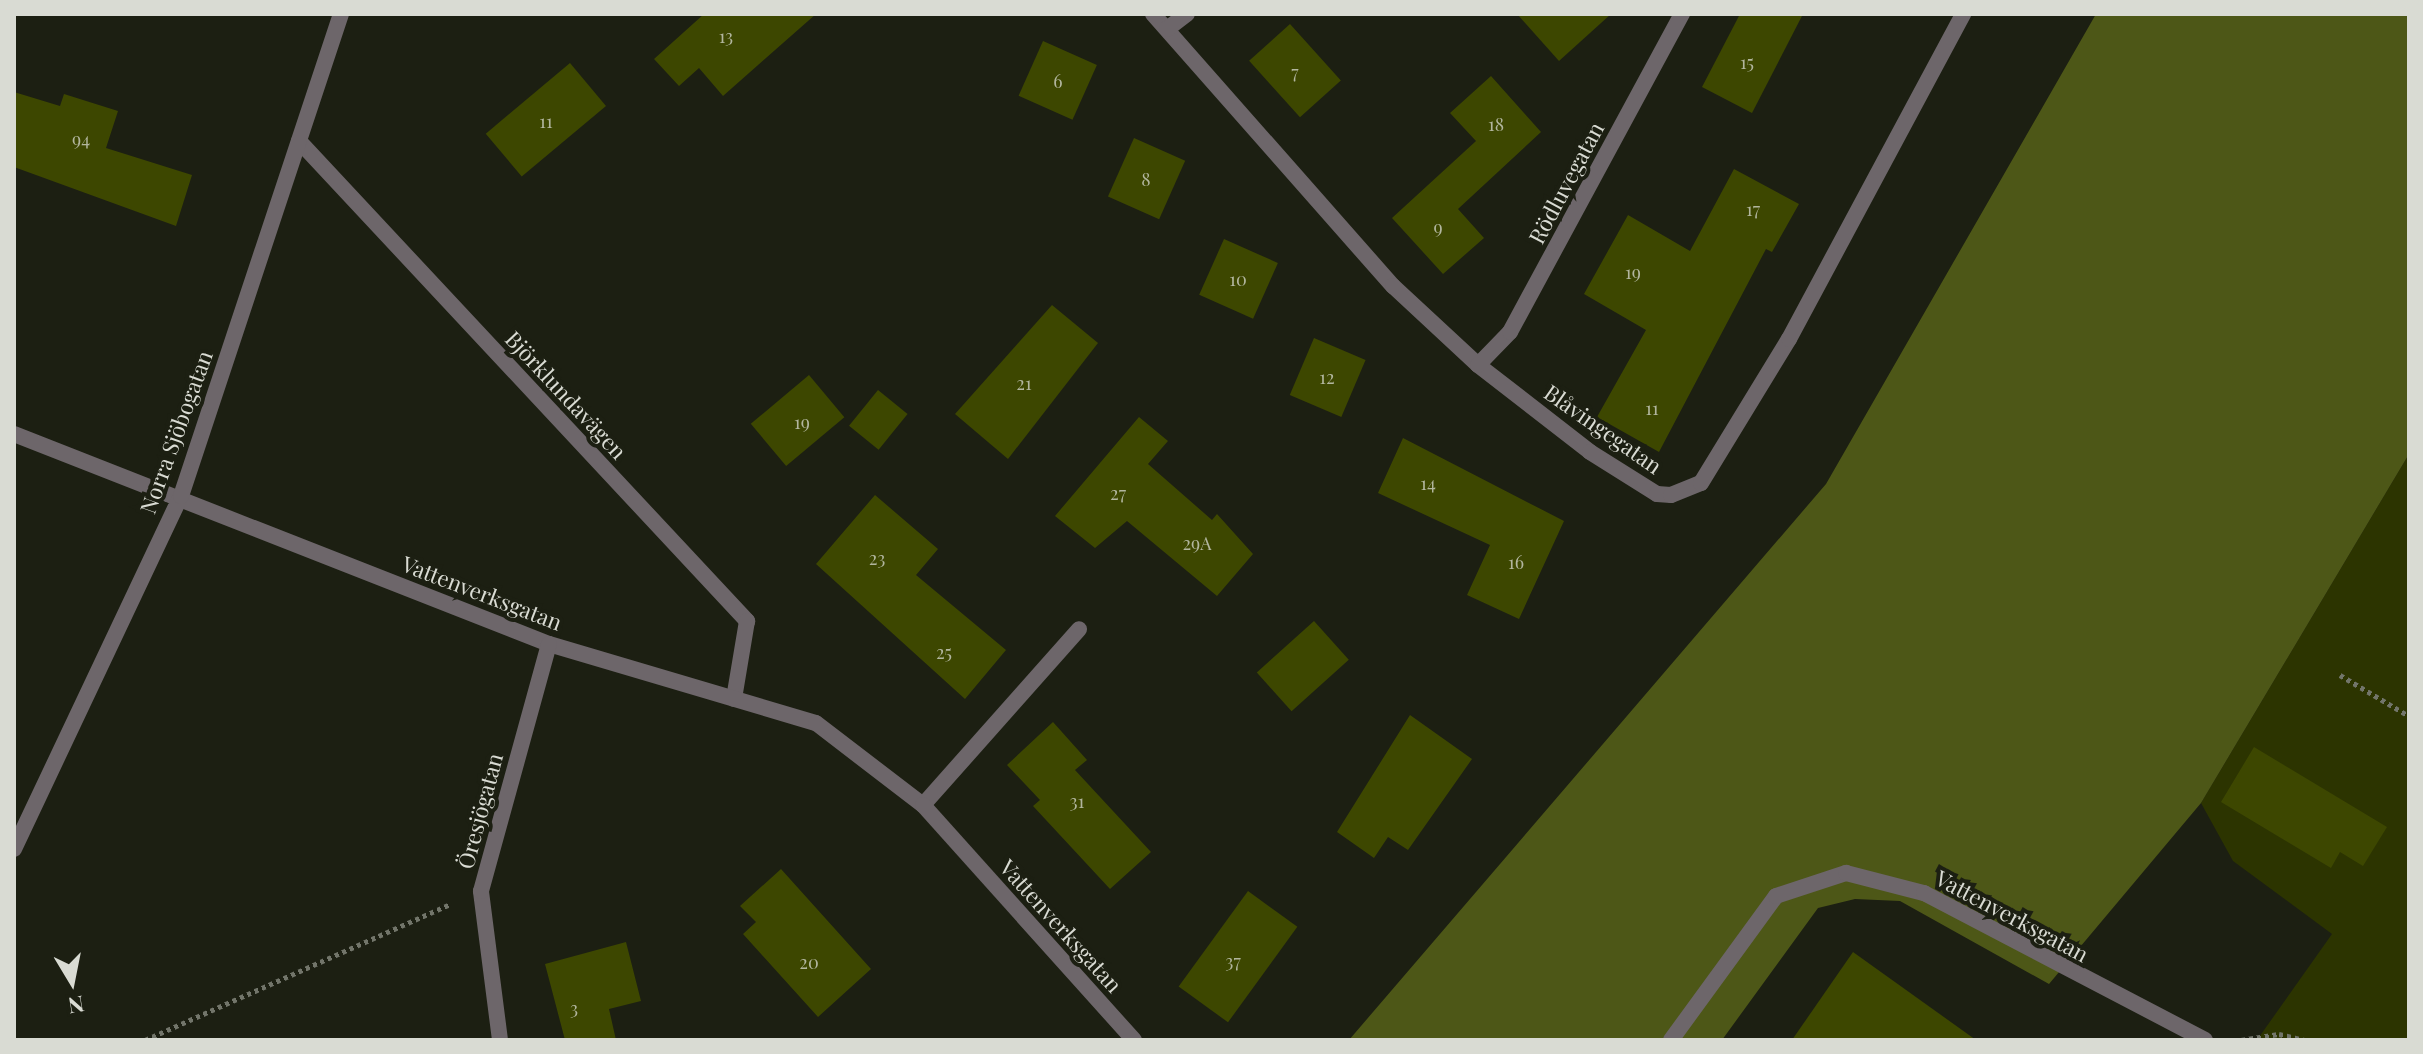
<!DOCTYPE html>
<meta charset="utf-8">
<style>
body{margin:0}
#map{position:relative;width:2423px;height:1054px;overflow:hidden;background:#1c1f12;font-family:"Playfair Display",serif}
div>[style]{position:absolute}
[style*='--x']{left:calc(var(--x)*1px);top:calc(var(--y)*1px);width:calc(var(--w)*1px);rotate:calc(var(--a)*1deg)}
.green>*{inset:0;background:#2c3400}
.forest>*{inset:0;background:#4d5717}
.building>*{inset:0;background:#3d4700;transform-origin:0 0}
.path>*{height:5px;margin-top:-2.5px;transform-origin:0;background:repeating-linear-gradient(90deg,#72756a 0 4px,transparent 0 8px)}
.service>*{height:16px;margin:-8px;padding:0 8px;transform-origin:8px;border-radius:8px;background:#6d666a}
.minor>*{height:16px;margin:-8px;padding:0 8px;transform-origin:8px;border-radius:8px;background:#6d666a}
span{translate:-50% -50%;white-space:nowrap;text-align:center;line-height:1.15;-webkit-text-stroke:8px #1c1f12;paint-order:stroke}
.number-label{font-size:18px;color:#b2b69e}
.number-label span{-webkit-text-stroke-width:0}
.street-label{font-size:22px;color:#d9dbd3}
.frame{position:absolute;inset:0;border:16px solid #d9dbd3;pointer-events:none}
.north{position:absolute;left:32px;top:942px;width:80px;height:80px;-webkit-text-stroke:6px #1c1f12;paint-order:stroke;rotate:170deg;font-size:22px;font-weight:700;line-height:32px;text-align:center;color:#d9dbd3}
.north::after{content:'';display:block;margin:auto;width:28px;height:36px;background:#d9dbd3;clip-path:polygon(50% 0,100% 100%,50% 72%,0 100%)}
</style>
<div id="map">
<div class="green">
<i style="clip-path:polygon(2409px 454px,2409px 1040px,2257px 1040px,2332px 934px,2233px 861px,2201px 803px)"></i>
</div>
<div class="forest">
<i style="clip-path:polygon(2096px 14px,2409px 14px,2409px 454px,2201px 803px,2049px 984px,1900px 901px,1855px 899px,1818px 908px,1722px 1040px,1349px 1040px,1826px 484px)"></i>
</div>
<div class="building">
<i style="clip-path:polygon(704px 14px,816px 14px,723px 96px,699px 68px,679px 86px,654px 59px)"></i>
<i style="clip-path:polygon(1517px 14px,1611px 14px,1559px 61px)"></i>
<i style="clip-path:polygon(1740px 14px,1803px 14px,1752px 113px,1702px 87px)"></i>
<i style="left:1290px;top:24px;width:76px;height:55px;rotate:48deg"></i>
<i style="left:1043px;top:41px;width:59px;height:60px;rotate:24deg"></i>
<i style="left:570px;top:63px;width:56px;height:110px;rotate:50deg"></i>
<i style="clip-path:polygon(1491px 76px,1541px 132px,1458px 209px,1484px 238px,1443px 274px,1392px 218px,1476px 141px,1450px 113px)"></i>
<i style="clip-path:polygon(14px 92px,60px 106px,64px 94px,118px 111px,106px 148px,192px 175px,176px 226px,14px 167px)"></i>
<i style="left:1134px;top:138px;width:56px;height:64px;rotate:24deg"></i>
<i style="clip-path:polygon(1734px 169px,1799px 204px,1772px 252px,1766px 249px,1659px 452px,1597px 417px,1646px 330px,1584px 294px,1628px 215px,1690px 251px)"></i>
<i style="left:1224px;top:239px;width:59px;height:61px;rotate:24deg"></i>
<i style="clip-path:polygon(1052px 305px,1098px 343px,1008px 459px,955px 414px)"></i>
<i style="left:1314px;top:338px;width:56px;height:62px;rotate:23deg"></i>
<i style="left:809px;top:375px;width:55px;height:76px;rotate:50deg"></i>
<i style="left:878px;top:390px;width:38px;height:46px;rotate:39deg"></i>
<i style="clip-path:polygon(1139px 417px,1168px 441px,1148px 464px,1212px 520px,1217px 514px,1253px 554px,1217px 596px,1127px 521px,1095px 548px,1055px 516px)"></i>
<i style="clip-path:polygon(1403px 438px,1564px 521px,1519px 619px,1467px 595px,1490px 545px,1378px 493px)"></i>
<i style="clip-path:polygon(875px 495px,938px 549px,916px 575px,1006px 650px,965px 699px,816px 564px)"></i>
<i style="left:1314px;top:621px;width:52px;height:77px;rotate:48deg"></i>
<i style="clip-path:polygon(1410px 715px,1472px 759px,1408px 850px,1388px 837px,1374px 858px,1337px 832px)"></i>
<i style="clip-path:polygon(1053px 722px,1087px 760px,1075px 770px,1151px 852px,1110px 889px,1033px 806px,1040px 800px,1007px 765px)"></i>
<i style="clip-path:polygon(2254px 747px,2387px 827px,2363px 866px,2340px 852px,2331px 868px,2221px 802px)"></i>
<i style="clip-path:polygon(781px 869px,871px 969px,818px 1017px,743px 934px,756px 922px,740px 906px)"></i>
<i style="left:1248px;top:891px;width:61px;height:118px;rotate:36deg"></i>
<i style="clip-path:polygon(626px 942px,641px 1001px,609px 1009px,616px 1040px,565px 1040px,545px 964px)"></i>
<i style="clip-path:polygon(1853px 952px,1976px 1040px,1792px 1040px)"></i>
</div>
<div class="path">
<i style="--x:2340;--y:675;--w:80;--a:30.7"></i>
<i style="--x:145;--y:1040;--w:335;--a:-24"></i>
<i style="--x:2241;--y:1040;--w:38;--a:-9"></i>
<i style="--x:2279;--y:1034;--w:27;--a:13"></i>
</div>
<div class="service">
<i style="--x:299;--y:141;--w:657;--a:46.97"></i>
<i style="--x:747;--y:621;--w:79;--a:99.5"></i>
<i style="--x:923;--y:805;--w:235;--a:-48.4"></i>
</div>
<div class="minor">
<i style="--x:1153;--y:14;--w:363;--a:48.6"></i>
<i style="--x:1393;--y:286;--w:116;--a:42.9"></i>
<i style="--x:1478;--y:365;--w:142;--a:37.8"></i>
<i style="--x:1590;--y:452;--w:79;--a:32.1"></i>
<i style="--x:1657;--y:494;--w:14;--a:4"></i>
<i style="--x:1671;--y:495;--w:32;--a:-22"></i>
<i style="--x:1701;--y:483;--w:169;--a:-58.6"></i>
<i style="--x:1789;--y:339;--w:369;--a:-61.8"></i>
<i style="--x:1167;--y:29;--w:25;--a:-37"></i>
<i style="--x:1478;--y:365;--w:46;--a:-45.9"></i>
<i style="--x:1510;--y:332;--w:362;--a:-61.6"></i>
<i style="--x:14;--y:434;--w:575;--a:21.43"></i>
<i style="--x:549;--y:644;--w:278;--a:16.5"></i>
<i style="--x:816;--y:723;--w:135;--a:37.5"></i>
<i style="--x:923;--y:805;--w:316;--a:48.1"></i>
<i style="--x:14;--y:849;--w:391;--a:-64.7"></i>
<i style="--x:181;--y:496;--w:508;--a:-71.64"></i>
<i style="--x:500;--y:1040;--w:150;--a:-97.3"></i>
<i style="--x:481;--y:891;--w:256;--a:-74.6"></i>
<i style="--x:1671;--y:1040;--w:178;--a:-53.9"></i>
<i style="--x:1776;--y:896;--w:74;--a:-18.2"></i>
<i style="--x:1846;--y:873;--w:81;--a:14.4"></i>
<i style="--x:1924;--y:893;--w:317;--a:27.6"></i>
</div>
<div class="number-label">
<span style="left:726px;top:36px">13</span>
<span style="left:1747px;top:62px">15</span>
<span style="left:1295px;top:72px">7</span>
<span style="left:1058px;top:81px">6</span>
<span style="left:546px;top:121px">11</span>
<span style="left:1496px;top:124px">18</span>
<span style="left:81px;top:139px">94</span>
<span style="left:1146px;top:179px">8</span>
<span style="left:1753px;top:209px">17</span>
<span style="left:1438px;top:227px">9</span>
<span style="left:1633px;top:272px">19</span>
<span style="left:1238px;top:279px">10</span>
<span style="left:1327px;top:377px">12</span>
<span style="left:1024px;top:383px">21</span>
<span style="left:1652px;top:408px">11</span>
<span style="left:802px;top:422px">19</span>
<span style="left:1428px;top:483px">14</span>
<span style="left:1118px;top:493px">27</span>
<span style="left:1197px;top:543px">29A</span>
<span style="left:877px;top:558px">23</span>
<span style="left:1516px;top:562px">16</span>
<span style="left:944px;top:652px">25</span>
<span style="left:1077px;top:801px">31</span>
<span style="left:1233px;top:961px">37</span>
<span style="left:809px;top:962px">20</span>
<span style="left:574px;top:1008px">3</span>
</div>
<div class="street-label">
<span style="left:1566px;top:183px;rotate:-62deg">Rödluvegatan</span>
<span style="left:566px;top:395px;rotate:47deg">Björklundavägen</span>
<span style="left:1603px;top:429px;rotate:35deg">Blåvingegatan</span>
<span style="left:176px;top:432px;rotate:-70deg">Norra Sjöbogatan</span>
<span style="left:482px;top:593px;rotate:21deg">Vattenverksgatan</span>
<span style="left:480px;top:811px;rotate:-75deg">Öresjögatan</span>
<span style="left:2012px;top:916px;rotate:28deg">Vattenverksgatan</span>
<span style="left:1061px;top:926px;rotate:48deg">Vattenverksgatan</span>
</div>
<div class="frame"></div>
<div class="north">N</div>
</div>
